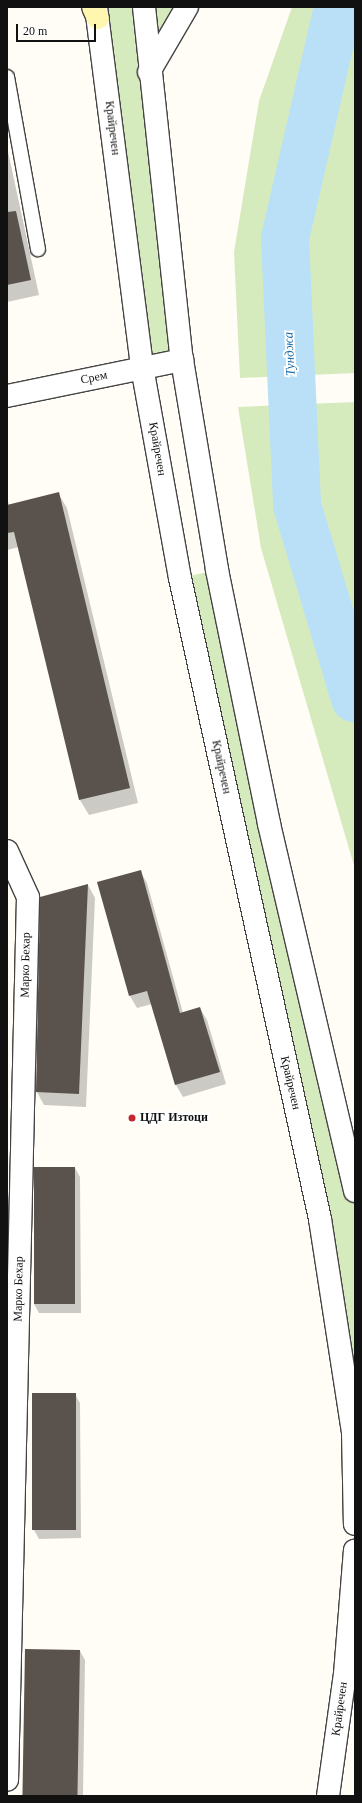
<!DOCTYPE html>
<html>
<head>
<meta charset="utf-8">
<style>
  body { margin:0 }
  #map { position:relative; width:362px; height:1803px; overflow:hidden; background:#fffdf5; font-family:"Times New Roman",serif }
  div>[style] { position:absolute }
  .green>* { inset:0; background:#d5ebbd }
  .shadow>* { inset:0; background:#0003 }
  .river>* { height:48px; margin:-24px; padding:0 24px; transform-origin:24px; border-radius:24px; background:#b9e0f7 }
  .building>* { inset:0; background:#5a524d; transform-origin:0 0 }
  .roads { filter:drop-shadow(1px 0 #444) drop-shadow(-1px 0 #444) drop-shadow(0 1px #444) drop-shadow(0 -1px #444) }
  .service>* { height:14px; margin:-7px; padding:0 7px; transform-origin:7px; border-radius:7px; background:#fff }
  .minor>* { height:22px; margin:-11px; padding:0 11px; transform-origin:11px; border-radius:11px; background:#fff }
  .tertiary>* { height:22px; margin:-11px; padding:0 11px; transform-origin:11px; border-radius:11px; background:#fff }
  .secondary>* { height:22px; margin:-11px; padding:0 11px; transform-origin:11px; border-radius:11px; background:#fff6b0 }
  .dots>* { width:11px; height:11px; translate:-50% -50%; box-sizing:border-box; border:2px solid #fff; border-radius:50% }
  span { translate:-50% -50%; white-space:nowrap; text-align:center; line-height:1.15; -webkit-text-stroke:4px #fff; paint-order:stroke }
  .street-label { font-size:12px; color:#111 }
  .poi-label { font-size:12px; color:#111; font-weight:700 }
  .left { translate:0 -50%; text-align:left }
  .water-label { font-size:13px; color:#1768a6; font-style:italic }
  .frame { position:absolute; inset:0; border:8px solid #111; pointer-events:none }
  .scale { position:absolute; left:16px; top:24px; width:80px; height:18px; box-sizing:border-box; border:2px solid #111; border-top:0; padding-left:5px; font-size:12px; line-height:14px; white-space:nowrap; color:#111; -webkit-text-stroke:3px #fff; paint-order:stroke }
</style>
</head>
<body>
<div id="map">
  <div class="green">
    <div style="clip-path:polygon(93px 7px,187px 7px,149px 72px,182px 360px,142px 367px)"></div>
    <div style="clip-path:polygon(292px 7px,355px 7px,355px 373px,240px 378px,234px 252px,259px 101px)"></div>
    <div style="clip-path:polygon(355px 402px,355px 869px,261px 548px,238px 407px)"></div>
    <div style="clip-path:polygon(217px 570px,355px 1191px,355px 1524px,353px 1432px,180px 578px)"></div>
  </div>
  <div class="shadow">
    <div style="clip-path:polygon(7px 147px,39px 295px,7px 302px)"></div>
    <div style="clip-path:polygon(58px 493px,67px 508px,138px 803px,89px 815px,80px 800px,19px 547px,7px 550px,7px 498px,9px 505px)"></div>
    <div style="clip-path:polygon(140px 871px,147px 883px,183px 1013px,200px 1008px,207px 1020px,226px 1084px,183px 1097px,176px 1085px,152px 1004px,137px 1008px,130px 996px,98px 883px)"></div>
    <div style="clip-path:polygon(88px 885px,95px 898px,86px 1107px,44px 1105px,37px 1092px)"></div>
    <div style="clip-path:polygon(75px 1168px,80px 1177px,81px 1313px,39px 1313px,34px 1304px)"></div>
    <div style="clip-path:polygon(75px 1394px,80px 1403px,81px 1538px,39px 1539px,34px 1530px)"></div>
    <div style="clip-path:polygon(80px 1651px,85px 1660px,83px 1796px,25px 1796px)"></div>
  </div>
  <div class="river">
    <div style="left:338px;top:7px;width:238px;rotate:102.9deg"></div>
    <div style="left:285px;top:239px;width:266px;rotate:87.4deg"></div>
    <div style="left:297px;top:505px;width:202px;rotate:73.3deg"></div>
  </div>
  <div class="building">
    <div style="clip-path:polygon(16px 211px,31px 280px,7px 285px,7px 212px)"></div>
    <div style="clip-path:polygon(59px 492px,130px 788px,79px 800px,14px 532px,7px 533px,7px 505px)"></div>
    <div style="clip-path:polygon(141px 870px,180px 1013px,200px 1007px,220px 1072px,175px 1085px,147px 991px,129px 996px,97px 882px)"></div>
    <div style="clip-path:polygon(88px 884px,79px 1094px,36px 1092px,40px 897px)"></div>
    <div style="left:34px;top:1167px;width:41px;height:137px"></div>
    <div style="left:32px;top:1393px;width:44px;height:137px"></div>
    <div style="left:25px;top:1649px;width:55px;height:147px;rotate:1deg"></div>
  </div>
  <div class="roads">
    <div class="service">
      <div style="left:7px;top:77px;width:175px;rotate:79.8deg"></div>
    </div>
    <div class="minor">
      <div style="left:149px;top:72px;width:75px;rotate:-59.7deg"></div>
      <div style="left:7px;top:851px;width:51px;rotate:65.5deg"></div>
      <div style="left:28px;top:897px;width:883px;rotate:91.36deg"></div>
    </div>
    <div class="tertiary">
      <div style="left:96px;top:7px;width:363px;rotate:82.7deg"></div>
      <div style="left:142px;top:367px;width:214px;rotate:79.8deg"></div>
      <div style="left:180px;top:578px;width:656px;rotate:77.68deg"></div>
      <div style="left:320px;top:1219px;width:216px;rotate:81.2deg"></div>
      <div style="left:353px;top:1432px;width:92px;rotate:88.8deg"></div>
      <div style="left:144px;top:7px;width:355px;rotate:83.9deg"></div>
      <div style="left:182px;top:360px;width:213px;rotate:80.5deg"></div>
      <div style="left:217px;top:570px;width:259px;rotate:78.4deg"></div>
      <div style="left:269px;top:824px;width:377px;rotate:76.8deg"></div>
      <div style="left:7px;top:396px;width:179px;rotate:-11.6deg"></div>
      <div style="left:328px;top:1796px;width:123px;rotate:-82.1deg"></div>
      <div style="left:345px;top:1674px;width:124px;rotate:-85.4deg"></div>
    </div>
    <div class="secondary">
      <div style="left:93px;top:7px;width:12px;rotate:66deg"></div>
    </div>
  </div>
  <div class="dots">
    <div style="left:132px;top:1118px;background:#c4262e"></div>
  </div>
  <div class="street-label">
    <span style="left:112px;top:128px;rotate:83deg">Крайречен</span>
    <span style="left:94px;top:378px;rotate:-12deg">Срем</span>
    <span style="left:157px;top:449px;rotate:80deg">Крайречен</span>
    <span style="left:221px;top:767px;rotate:78deg">Крайречен</span>
    <span style="left:26px;top:965px;rotate:-89deg">Марко Бехар</span>
    <span style="left:290px;top:1083px;rotate:77deg">Крайречен</span>
    <span style="left:19px;top:1289px;rotate:-89deg">Марко Бехар</span>
    <span style="left:340px;top:1709px;rotate:-82deg">Крайречен</span>
  </div>
  <div class="poi-label">
    <span class="left" style="left:140px;top:1118px">ЦДГ Изтоци</span>
  </div>
  <div class="water-label">
    <span style="left:290px;top:354px;rotate:-93deg">Тунджа</span>
  </div>
  <div class="frame"></div>
  <div class="scale">20 m</div>
</div>
</body>
</html>
